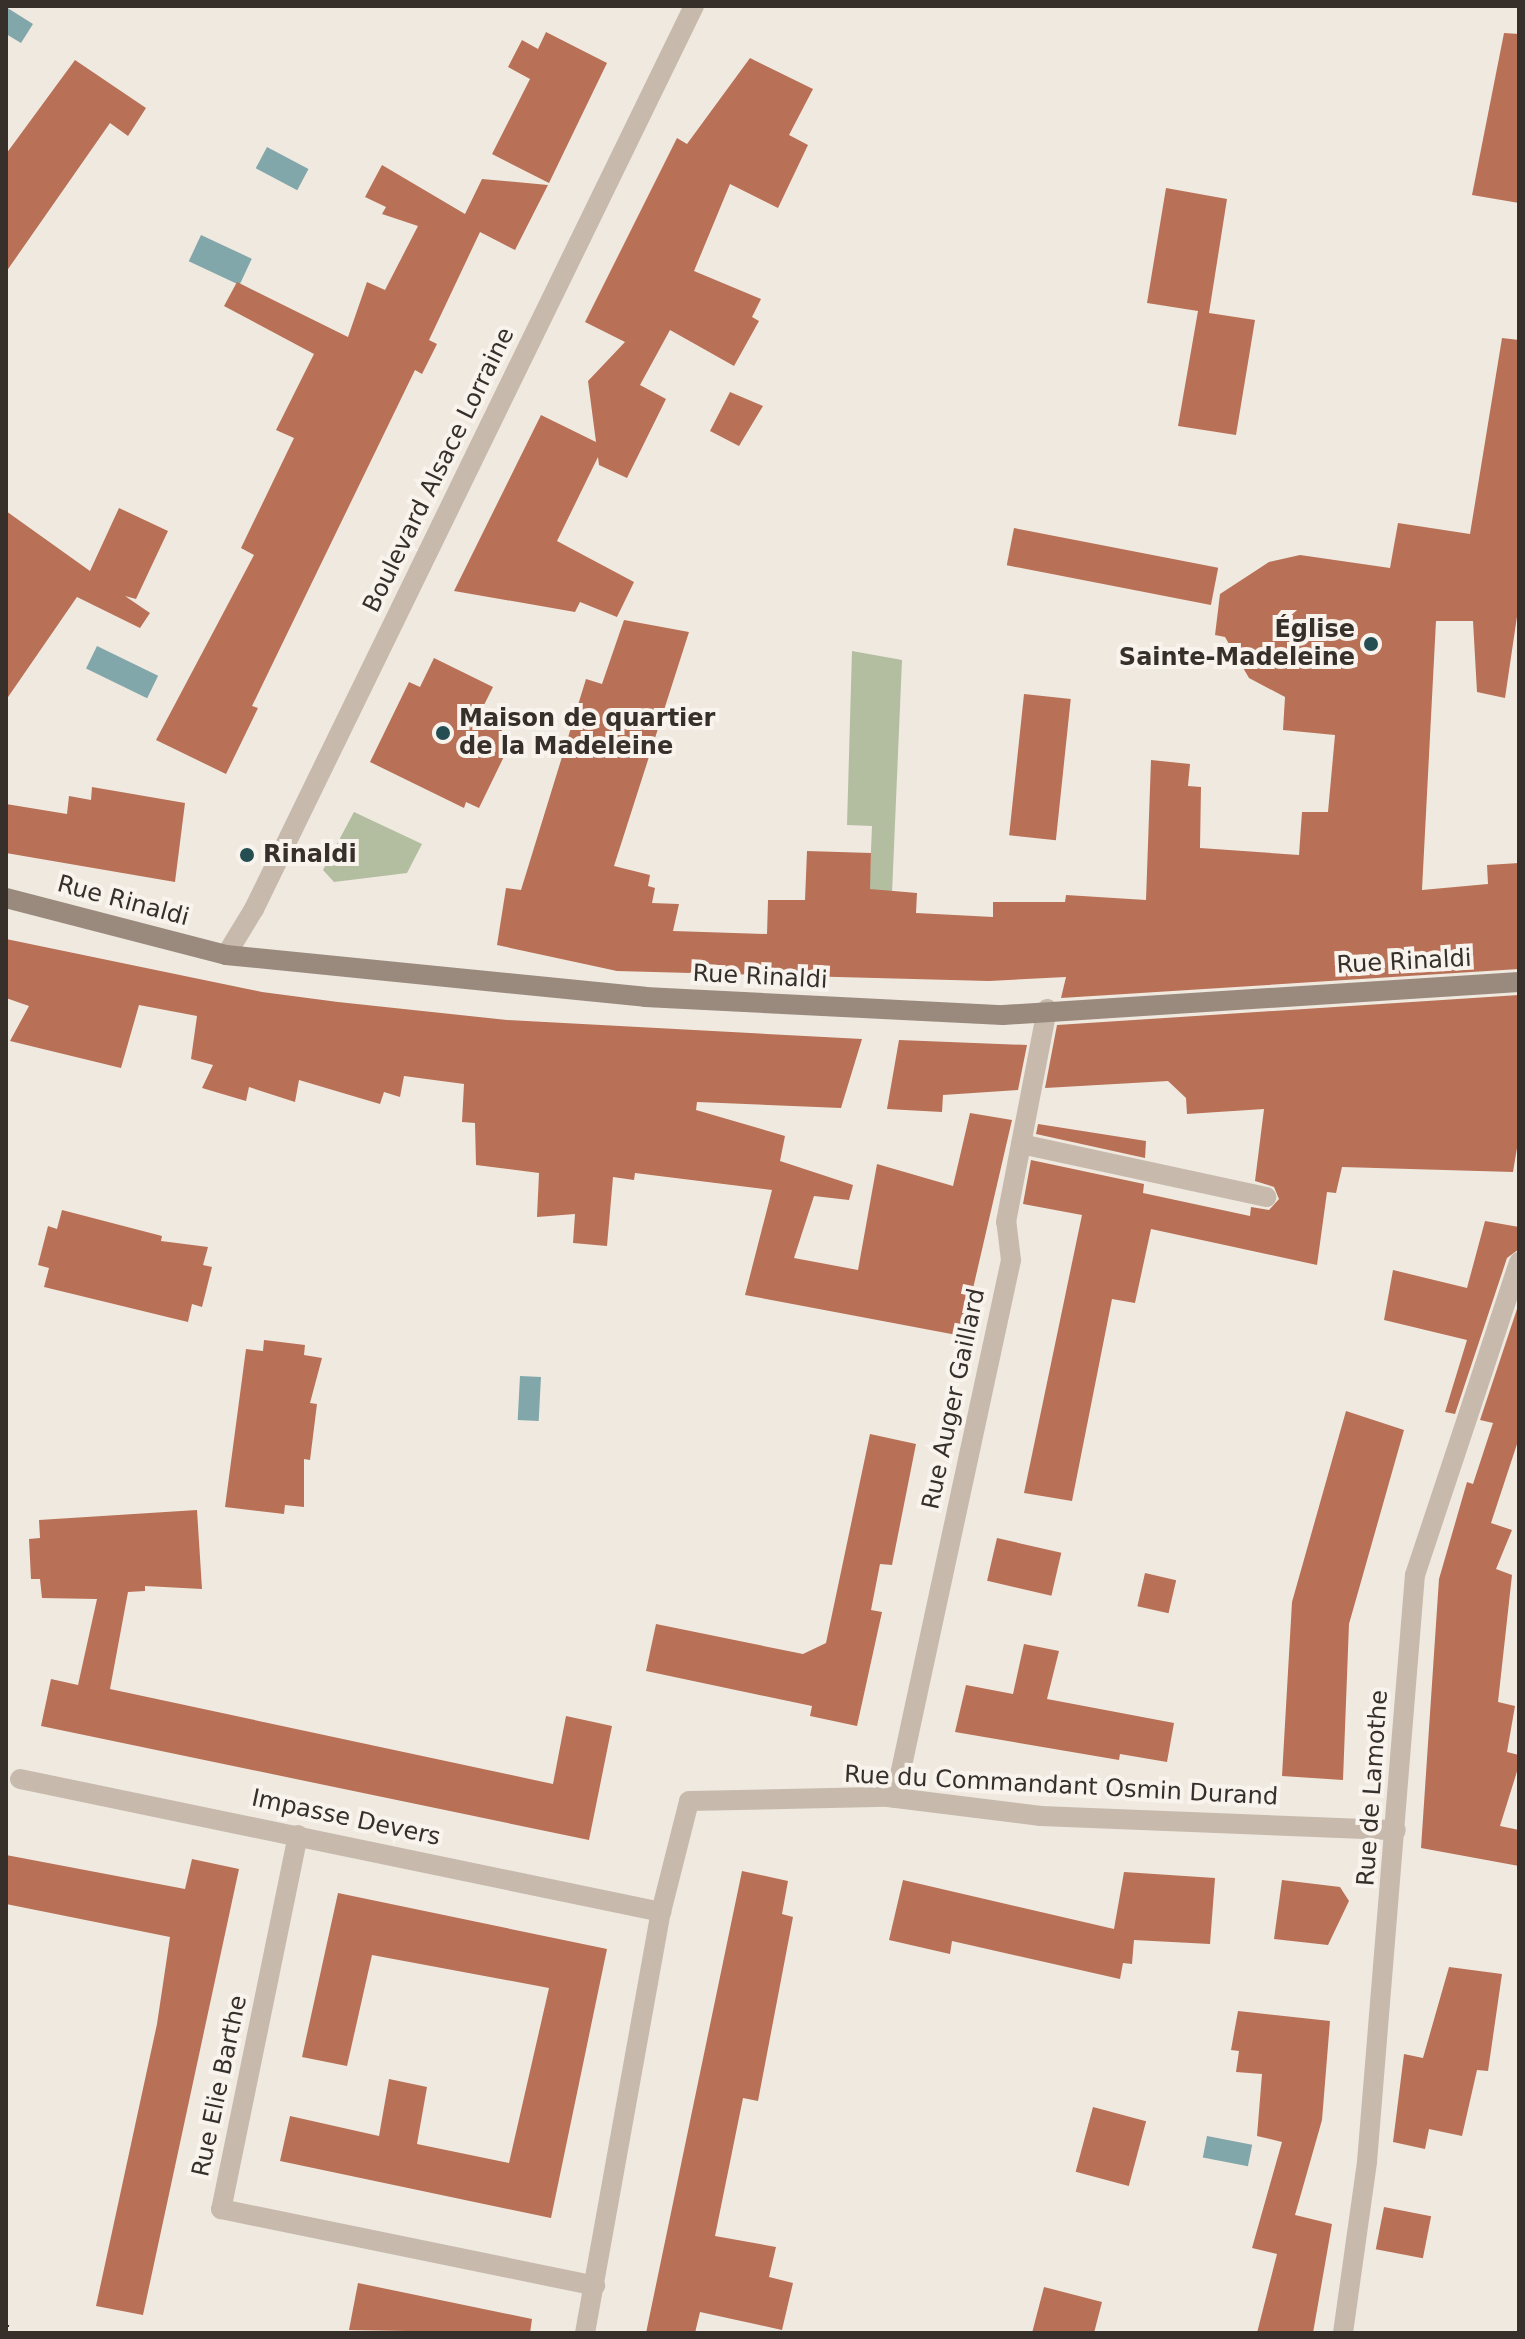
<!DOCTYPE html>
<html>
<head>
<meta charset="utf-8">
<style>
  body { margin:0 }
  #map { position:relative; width:1525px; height:2339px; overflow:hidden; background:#f0e9e0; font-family:"DejaVu Sans",sans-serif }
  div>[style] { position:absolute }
  .green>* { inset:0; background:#b3bea1 }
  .water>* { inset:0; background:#82a7aa; transform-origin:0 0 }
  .building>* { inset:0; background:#b87156; transform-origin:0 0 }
  .street>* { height:20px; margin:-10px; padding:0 10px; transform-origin:10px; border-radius:10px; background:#c7baad }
  .secondary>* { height:20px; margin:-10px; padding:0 10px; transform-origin:10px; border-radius:10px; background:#9a8a7e }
  .rail>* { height:6px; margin-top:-3px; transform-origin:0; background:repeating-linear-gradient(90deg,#362f2a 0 2px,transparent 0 8px) }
  .dots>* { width:22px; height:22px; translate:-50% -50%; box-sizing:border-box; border:4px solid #f8f3ec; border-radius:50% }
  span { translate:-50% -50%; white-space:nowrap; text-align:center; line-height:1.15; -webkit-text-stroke:8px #f8f3ec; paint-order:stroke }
  .street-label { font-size:24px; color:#362f2a }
  .poi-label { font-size:24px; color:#362f2a; font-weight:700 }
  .right { translate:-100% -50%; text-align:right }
  .left { translate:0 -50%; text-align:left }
  .frame { position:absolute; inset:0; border:8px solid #362f2a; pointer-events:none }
</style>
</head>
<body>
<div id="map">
  <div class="green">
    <div style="clip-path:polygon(852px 651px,902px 660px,891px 917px,846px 875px,870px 875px,872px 826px,847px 825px)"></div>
    <div style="clip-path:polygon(354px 812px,422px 844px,407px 873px,334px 882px,323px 870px)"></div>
  </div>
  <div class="water">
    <div style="clip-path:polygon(6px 7px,33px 24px,21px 43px,6px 34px)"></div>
    <div style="left:267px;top:147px;width:47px;height:24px;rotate:28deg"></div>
    <div style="left:201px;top:235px;width:56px;height:29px;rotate:25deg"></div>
    <div style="left:97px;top:646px;width:68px;height:25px;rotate:26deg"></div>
    <div style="left:520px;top:1376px;width:21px;height:44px;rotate:3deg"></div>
    <div style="left:1207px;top:2136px;width:46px;height:22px;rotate:11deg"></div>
  </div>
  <div class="building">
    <div style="clip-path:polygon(546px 32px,607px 63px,549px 183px,492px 154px,530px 79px,508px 67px,522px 40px,538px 49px)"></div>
    <div style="clip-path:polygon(1504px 33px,1519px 34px,1519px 203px,1472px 195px)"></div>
    <div style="clip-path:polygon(750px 58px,813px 89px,789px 135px,808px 145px,778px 208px,730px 184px,694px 271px,761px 299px,752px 317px,759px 321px,734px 366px,670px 330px,640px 385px,666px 399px,627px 478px,599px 465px,598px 457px,557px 541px,634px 582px,617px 617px,580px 602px,575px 612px,454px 591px,541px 415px,596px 442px,588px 381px,625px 342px,585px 322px,677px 138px,687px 144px)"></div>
    <div style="clip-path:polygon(75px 60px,146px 108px,128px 136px,110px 123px,6px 272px,6px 154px)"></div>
    <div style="clip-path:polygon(382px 165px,465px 214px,482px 179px,548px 185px,515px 250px,480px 232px,429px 340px,437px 344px,422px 374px,415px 370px,252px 706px,258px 708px,226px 774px,156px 740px,254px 555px,241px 548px,294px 438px,276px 430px,314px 354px,224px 306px,237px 282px,348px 337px,367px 282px,385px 290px,418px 226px,382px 214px,386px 207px,365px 197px)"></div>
    <div style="clip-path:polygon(1166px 188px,1227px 199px,1209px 313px,1255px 320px,1236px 435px,1178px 426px,1198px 311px,1147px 303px)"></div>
    <div style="clip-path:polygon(1502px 338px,1519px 340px,1519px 603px,1505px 698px,1477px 692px,1473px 621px,1436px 621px,1422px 890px,1488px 884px,1487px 865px,1519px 863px,1519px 969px,1061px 998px,1066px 977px,989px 981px,617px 971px,497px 945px,506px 888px,521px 890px,586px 679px,602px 684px,624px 620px,689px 632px,614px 866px,650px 875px,648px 886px,655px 888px,652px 903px,679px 904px,673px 931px,767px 934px,768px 900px,805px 900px,807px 851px,871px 853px,870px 889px,917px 893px,916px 913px,993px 917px,993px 902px,1065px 902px,1066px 895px,1146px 900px,1151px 760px,1190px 764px,1188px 786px,1201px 787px,1200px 848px,1299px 855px,1302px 812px,1328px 812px,1335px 735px,1283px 730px,1285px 697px,1249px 678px,1225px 637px,1215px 635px,1220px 594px,1269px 562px,1300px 555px,1390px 568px,1398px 523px,1470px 534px)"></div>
    <div style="clip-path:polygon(730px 392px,763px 406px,739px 446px,710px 431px)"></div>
    <div style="clip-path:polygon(119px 508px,168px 531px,136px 599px,125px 596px,150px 613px,140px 628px,77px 597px,6px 700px,6px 511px,90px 571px)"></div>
    <div style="left:1014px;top:528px;width:208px;height:38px;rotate:11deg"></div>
    <div style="clip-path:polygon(434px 658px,493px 687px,478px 717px,503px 728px,500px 734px,512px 740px,479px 808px,466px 802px,464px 808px,370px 762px,409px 682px,420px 687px)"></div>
    <div style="left:1024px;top:694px;width:47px;height:142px;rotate:6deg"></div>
    <div style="clip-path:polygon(92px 787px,185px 803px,175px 882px,6px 853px,6px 804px,67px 814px,69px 796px,91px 800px)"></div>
    <div style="clip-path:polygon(6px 939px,262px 992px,338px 1002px,507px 1020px,862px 1039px,841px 1108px,697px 1102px,696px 1110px,785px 1136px,780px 1161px,853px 1185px,849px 1200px,814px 1196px,794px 1258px,858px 1270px,877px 1164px,953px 1186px,970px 1113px,1012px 1120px,962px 1336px,745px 1295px,772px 1190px,635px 1173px,634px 1180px,613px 1177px,607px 1246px,573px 1243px,575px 1214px,537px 1217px,539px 1173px,476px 1165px,475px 1123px,462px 1122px,464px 1084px,404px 1076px,400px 1097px,384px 1092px,380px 1104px,299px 1080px,295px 1102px,249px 1087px,246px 1101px,202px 1088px,213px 1065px,191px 1059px,197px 1016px,139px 1005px,121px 1068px,10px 1041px,29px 1006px,6px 998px)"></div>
    <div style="clip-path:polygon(1519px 995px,1519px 1136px,1513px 1172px,1342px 1167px,1336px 1193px,1327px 1192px,1317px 1265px,1151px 1229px,1135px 1303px,1112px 1299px,1072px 1501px,1024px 1493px,1082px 1215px,1023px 1204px,1031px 1160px,1144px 1184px,1143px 1193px,1250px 1216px,1251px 1207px,1269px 1210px,1279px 1199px,1274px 1187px,1255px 1181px,1264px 1109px,1187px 1114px,1186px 1098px,1168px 1081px,1045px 1088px,1057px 1025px)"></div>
    <div style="clip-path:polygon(899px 1040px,1027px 1045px,1018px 1090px,943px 1095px,942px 1112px,887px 1109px)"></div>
    <div style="clip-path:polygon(1038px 1124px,1146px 1141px,1145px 1158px,1036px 1134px)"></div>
    <div style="clip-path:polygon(62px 1210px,162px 1236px,161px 1241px,208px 1247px,203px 1265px,212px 1267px,202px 1307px,192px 1304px,188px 1322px,44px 1287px,49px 1268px,38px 1265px,48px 1226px,57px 1229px)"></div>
    <div style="clip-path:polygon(1485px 1221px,1519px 1227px,1519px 1249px,1507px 1258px,1455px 1414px,1445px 1412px,1467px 1340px,1384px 1320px,1393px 1270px,1467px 1288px)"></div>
    <div style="clip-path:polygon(1519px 1303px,1519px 1438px,1491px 1523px,1512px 1530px,1496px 1569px,1512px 1575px,1498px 1702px,1515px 1706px,1507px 1752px,1519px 1755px,1519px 1765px,1500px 1826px,1519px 1830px,1519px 1866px,1421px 1848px,1439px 1579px,1467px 1482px,1473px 1484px,1493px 1423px,1480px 1420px)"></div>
    <div style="clip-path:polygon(264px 1340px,305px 1345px,304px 1355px,322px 1358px,310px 1403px,317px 1404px,310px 1460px,304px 1459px,304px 1507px,285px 1505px,284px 1514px,225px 1507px,246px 1349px,263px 1351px)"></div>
    <div style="clip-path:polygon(1346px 1411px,1404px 1430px,1349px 1624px,1343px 1780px,1282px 1776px,1292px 1602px)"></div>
    <div style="clip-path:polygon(870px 1434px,916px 1444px,892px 1565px,880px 1564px,871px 1610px,882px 1612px,857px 1726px,810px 1716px,812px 1706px,646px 1671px,656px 1624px,803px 1654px,826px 1643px)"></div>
    <div style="clip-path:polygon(197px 1510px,202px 1589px,145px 1586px,145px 1591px,128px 1592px,110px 1689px,553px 1784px,566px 1716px,612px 1726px,589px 1840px,41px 1726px,51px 1679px,78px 1685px,97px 1599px,42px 1598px,40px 1579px,31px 1579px,29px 1539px,40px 1538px,39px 1520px)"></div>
    <div style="left:997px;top:1538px;width:66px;height:44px;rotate:13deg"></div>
    <div style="left:1145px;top:1573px;width:32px;height:34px;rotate:13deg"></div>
    <div style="clip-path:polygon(1024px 1644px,1059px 1651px,1047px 1699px,1174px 1723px,1167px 1762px,1120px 1754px,1119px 1760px,955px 1732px,966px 1685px,1013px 1694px)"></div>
    <div style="clip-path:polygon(6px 1855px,185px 1889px,192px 1859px,239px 1869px,143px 2315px,96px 2306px,157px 2024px,170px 1937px,6px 1904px)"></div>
    <div style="clip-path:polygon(742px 1871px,788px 1881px,782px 1914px,793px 1917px,758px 2101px,743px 2098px,715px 2236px,776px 2247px,769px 2277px,793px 2283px,782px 2330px,700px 2312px,695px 2333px,646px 2333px)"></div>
    <div style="clip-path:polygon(1124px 1872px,1215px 1878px,1210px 1944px,1134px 1940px,1132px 1964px,1123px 1963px,1120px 1979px,952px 1941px,950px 1954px,889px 1940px,903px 1880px,1114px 1929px)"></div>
    <div style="clip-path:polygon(1282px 1880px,1340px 1887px,1349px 1901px,1328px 1945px,1274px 1939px)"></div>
    <div style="clip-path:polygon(338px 1893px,607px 1949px,551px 2218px,280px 2161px,290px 2116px,379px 2136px,389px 2079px,427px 2087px,417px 2144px,509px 2163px,549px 1988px,372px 1955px,347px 2066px,302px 2057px)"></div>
    <div style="clip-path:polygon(1449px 1967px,1502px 1974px,1488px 2071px,1477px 2070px,1462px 2136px,1429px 2129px,1425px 2149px,1393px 2142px,1404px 2054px,1423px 2058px)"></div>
    <div style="clip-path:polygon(1238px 2011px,1330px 2021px,1322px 2120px,1295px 2215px,1332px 2224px,1313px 2333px,1257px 2333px,1277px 2254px,1252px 2248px,1282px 2142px,1257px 2136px,1262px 2074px,1236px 2072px,1239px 2051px,1231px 2050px)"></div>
    <div style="left:1093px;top:2107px;width:55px;height:67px;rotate:15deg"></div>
    <div style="left:1384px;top:2207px;width:48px;height:43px;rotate:11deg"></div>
    <div style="clip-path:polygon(358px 2283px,532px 2319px,530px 2333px,349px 2330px)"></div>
    <div style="clip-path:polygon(1044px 2287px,1102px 2302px,1094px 2333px,1032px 2333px)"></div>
  </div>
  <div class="street">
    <div style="left:226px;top:955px;width:54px;rotate:-58.7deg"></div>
    <div style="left:254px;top:909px;width:1004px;rotate:-64.02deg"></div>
    <div style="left:1021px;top:1144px;width:251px;rotate:12.2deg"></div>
    <div style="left:20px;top:1779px;width:655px;rotate:11.72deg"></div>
    <div style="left:895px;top:1798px;width:550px;rotate:-77.83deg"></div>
    <div style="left:1011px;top:1260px;width:38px;rotate:-97deg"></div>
    <div style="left:1006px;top:1222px;width:217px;rotate:-79.1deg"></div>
    <div style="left:298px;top:1835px;width:382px;rotate:101.6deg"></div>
    <div style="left:221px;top:2209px;width:382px;rotate:11.6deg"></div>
    <div style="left:585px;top:2333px;width:428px;rotate:-79.8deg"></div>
    <div style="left:661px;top:1912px;width:114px;rotate:-75.8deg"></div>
    <div style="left:689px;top:1801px;width:199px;rotate:-1.2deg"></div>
    <div style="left:888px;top:1797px;width:154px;rotate:7.1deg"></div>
    <div style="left:1041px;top:1816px;width:355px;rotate:2.3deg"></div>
    <div style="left:1343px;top:2333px;width:173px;rotate:-82deg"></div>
    <div style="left:1367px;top:2162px;width:589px;rotate:-85.33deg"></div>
    <div style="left:1415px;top:1575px;width:330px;rotate:-71.6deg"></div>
  </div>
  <div class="secondary">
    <div style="left:6px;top:898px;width:227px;rotate:14.5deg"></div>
    <div style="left:226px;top:955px;width:421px;rotate:5.7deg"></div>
    <div style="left:645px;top:997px;width:358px;rotate:2.9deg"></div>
    <div style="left:1003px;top:1015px;width:517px;rotate:-3.66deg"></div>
  </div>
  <div class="rail">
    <div style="left:6px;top:2326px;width:8px;rotate:60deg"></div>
  </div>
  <div class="dots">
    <div style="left:1371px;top:644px;background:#254e53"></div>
    <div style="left:443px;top:733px;background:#254e53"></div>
    <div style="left:247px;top:855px;background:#254e53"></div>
  </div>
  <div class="street-label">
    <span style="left:439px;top:470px;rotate:-64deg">Boulevard Alsace Lorraine</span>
    <span style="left:123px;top:901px;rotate:15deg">Rue Rinaldi</span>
    <span style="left:1404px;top:962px;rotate:-3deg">Rue Rinaldi</span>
    <span style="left:760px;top:977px;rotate:3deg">Rue Rinaldi</span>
    <span style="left:954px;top:1399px;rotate:-78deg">Rue Auger Gaillard</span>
    <span style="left:1061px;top:1786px;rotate:3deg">Rue du Commandant Osmin Durand</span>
    <span style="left:1373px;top:1788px;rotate:-86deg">Rue de Lamothe</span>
    <span style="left:346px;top:1818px;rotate:12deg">Impasse Devers</span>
    <span style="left:220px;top:2086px;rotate:-78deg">Rue Elie Barthe</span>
  </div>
  <div class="poi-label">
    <span class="right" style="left:1355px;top:644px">Église<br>Sainte-Madeleine</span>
    <span class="left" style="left:459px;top:733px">Maison de quartier<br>de la Madeleine</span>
    <span class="left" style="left:263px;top:855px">Rinaldi</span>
  </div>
  <div class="frame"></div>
</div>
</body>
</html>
